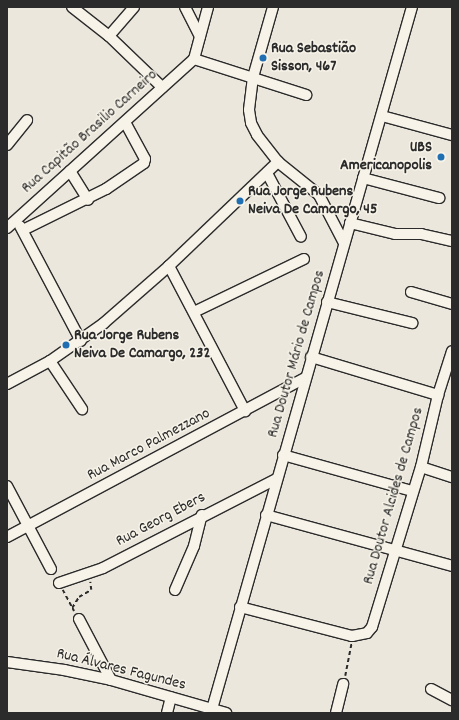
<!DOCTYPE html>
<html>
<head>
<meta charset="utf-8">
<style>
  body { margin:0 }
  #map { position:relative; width:459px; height:720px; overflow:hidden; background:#ebe7dd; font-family:Dekko,sans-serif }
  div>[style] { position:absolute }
  .path>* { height:1.5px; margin-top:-0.75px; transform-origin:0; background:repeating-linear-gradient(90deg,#2b2b2b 0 4px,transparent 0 7px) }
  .roads { filter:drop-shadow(1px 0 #2b2b2b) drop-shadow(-1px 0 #2b2b2b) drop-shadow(0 1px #2b2b2b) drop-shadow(0 -1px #2b2b2b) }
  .minor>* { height:10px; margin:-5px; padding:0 5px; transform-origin:5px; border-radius:5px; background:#f7f3e8 }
  .dots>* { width:11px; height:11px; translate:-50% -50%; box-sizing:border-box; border:2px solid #f7f3e8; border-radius:50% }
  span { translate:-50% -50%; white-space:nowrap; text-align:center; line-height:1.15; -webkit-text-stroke:3px #f7f3e8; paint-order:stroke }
  .poi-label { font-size:16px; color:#2b2b2b; font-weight:700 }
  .left { translate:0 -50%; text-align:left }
  .right { translate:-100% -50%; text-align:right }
  .street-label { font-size:16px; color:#2b2b2b }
  .frame { position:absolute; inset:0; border:8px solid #2b2b2b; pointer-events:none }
</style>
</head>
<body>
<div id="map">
  <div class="path">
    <div style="left:63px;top:590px;width:24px;rotate:62deg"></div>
    <div style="left:72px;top:608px;width:13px;rotate:-58deg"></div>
    <div style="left:79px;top:597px;width:14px;rotate:-30deg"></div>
    <div style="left:91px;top:590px;width:8px;rotate:-97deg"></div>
    <div style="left:345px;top:676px;width:33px;rotate:-79deg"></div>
  </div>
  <div class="roads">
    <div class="minor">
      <div style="left:72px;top:7px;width:47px;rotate:38.1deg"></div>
      <div style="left:109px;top:36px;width:74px;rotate:43.9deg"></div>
      <div style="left:185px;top:7px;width:33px;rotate:63deg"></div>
      <div style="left:273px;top:7px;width:73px;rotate:105.9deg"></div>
      <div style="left:253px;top:77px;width:33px;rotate:97deg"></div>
      <div style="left:249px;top:110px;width:13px;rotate:81deg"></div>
      <div style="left:251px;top:123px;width:13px;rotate:63deg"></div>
      <div style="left:257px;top:135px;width:34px;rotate:52deg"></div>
      <div style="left:278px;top:162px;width:53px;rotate:38.8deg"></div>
      <div style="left:319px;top:195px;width:54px;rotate:62.5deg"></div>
      <div style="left:109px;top:36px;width:38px;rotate:-49deg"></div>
      <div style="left:194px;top:59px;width:118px;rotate:17.8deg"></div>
      <div style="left:194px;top:59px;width:54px;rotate:-74.9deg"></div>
      <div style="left:382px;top:116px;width:73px;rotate:15.2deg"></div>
      <div style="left:7px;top:145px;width:32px;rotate:-51deg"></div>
      <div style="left:70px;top:171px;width:34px;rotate:58deg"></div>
      <div style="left:267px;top:173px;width:72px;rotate:62deg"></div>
      <div style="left:363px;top:178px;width:79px;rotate:14.7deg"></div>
      <div style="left:350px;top:223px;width:46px;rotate:13.7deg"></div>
      <div style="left:395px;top:234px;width:26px"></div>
      <div style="left:421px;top:234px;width:32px;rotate:13deg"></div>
      <div style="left:20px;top:226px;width:130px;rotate:62.1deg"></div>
      <div style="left:7px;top:228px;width:252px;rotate:-42.1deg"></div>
      <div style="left:23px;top:230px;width:93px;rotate:-26.3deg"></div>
      <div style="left:106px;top:189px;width:46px;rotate:-34.4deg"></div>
      <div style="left:144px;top:163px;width:4px;rotate:-76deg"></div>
      <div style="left:145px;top:159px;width:42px;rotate:-118.4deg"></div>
      <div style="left:169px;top:266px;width:164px;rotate:62.3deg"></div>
      <div style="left:411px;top:292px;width:43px;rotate:16.3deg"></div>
      <div style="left:327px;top:302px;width:88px;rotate:13.9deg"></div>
      <div style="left:194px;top:312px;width:122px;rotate:-25.7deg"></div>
      <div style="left:311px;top:357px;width:133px;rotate:16.7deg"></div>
      <div style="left:50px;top:361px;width:58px;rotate:56.3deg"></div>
      <div style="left:7px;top:384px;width:49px;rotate:-28.1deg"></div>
      <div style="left:50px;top:361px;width:66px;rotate:-35.1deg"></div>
      <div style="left:104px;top:323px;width:86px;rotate:-41.2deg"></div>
      <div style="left:169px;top:266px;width:151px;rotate:-43.7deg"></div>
      <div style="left:283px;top:455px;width:134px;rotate:15.6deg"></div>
      <div style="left:421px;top:467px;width:33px;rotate:18deg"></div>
      <div style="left:7px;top:486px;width:94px;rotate:62.1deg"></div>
      <div style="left:266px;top:515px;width:193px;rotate:15.3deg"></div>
      <div style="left:7px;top:537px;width:338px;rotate:-28.1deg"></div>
      <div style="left:59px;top:583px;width:46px;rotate:-18.8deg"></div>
      <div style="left:103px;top:568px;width:195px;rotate:-27.2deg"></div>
      <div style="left:175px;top:590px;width:48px;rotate:-66.6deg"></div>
      <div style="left:194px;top:546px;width:32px;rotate:-76deg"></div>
      <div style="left:240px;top:607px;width:116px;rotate:14.5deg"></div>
      <div style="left:352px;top:636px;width:15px;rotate:-11deg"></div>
      <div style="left:367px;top:633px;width:8px;rotate:-50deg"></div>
      <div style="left:372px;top:627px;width:167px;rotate:-73deg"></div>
      <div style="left:421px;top:467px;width:74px;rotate:-76.7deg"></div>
      <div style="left:438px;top:395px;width:46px;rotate:-72.3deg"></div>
      <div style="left:79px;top:619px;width:69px;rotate:62.3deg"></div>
      <div style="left:7px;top:662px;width:58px;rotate:8deg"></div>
      <div style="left:64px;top:670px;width:48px;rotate:12deg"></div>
      <div style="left:111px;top:680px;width:120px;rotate:16deg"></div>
      <div style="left:431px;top:689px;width:24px;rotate:28deg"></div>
      <div style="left:212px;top:709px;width:730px;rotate:-74.1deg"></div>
      <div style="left:167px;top:713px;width:16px;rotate:-76deg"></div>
      <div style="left:336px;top:713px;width:30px;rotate:-76deg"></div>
    </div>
  </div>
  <div class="dots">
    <div style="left:263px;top:58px;background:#1f6fb2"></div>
    <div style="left:441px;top:157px;background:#1f6fb2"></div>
    <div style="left:240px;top:201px;background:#1f6fb2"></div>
    <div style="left:66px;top:345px;background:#1f6fb2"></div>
  </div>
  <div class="poi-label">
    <span class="left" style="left:271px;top:58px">Rua Sebastião<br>Sisson, 467</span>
    <span class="right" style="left:432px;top:157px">UBS<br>Americanopolis</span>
    <span class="left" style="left:248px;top:201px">Rua Jorge Rubens<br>Neiva De Camargo, 45</span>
    <span class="left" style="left:74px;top:345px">Rua Jorge Rubens<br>Neiva De Camargo, 232</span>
  </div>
  <div class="street-label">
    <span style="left:90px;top:132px;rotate:-42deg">Rua Capitão Brasilio Carneiro</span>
    <span style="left:297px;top:354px;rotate:-74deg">Rua Doutor Mário de Campos</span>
    <span style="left:149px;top:445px;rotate:-28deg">Rua Marco Palmezzano</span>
    <span style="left:394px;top:496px;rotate:-74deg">Rua Doutor Alcides de Campos</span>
    <span style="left:161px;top:520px;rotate:-28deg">Rua Georg Ebers</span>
    <span style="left:121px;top:670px;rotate:14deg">Rua Álvares Fagundes</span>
  </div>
  <div class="frame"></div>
</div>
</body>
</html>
